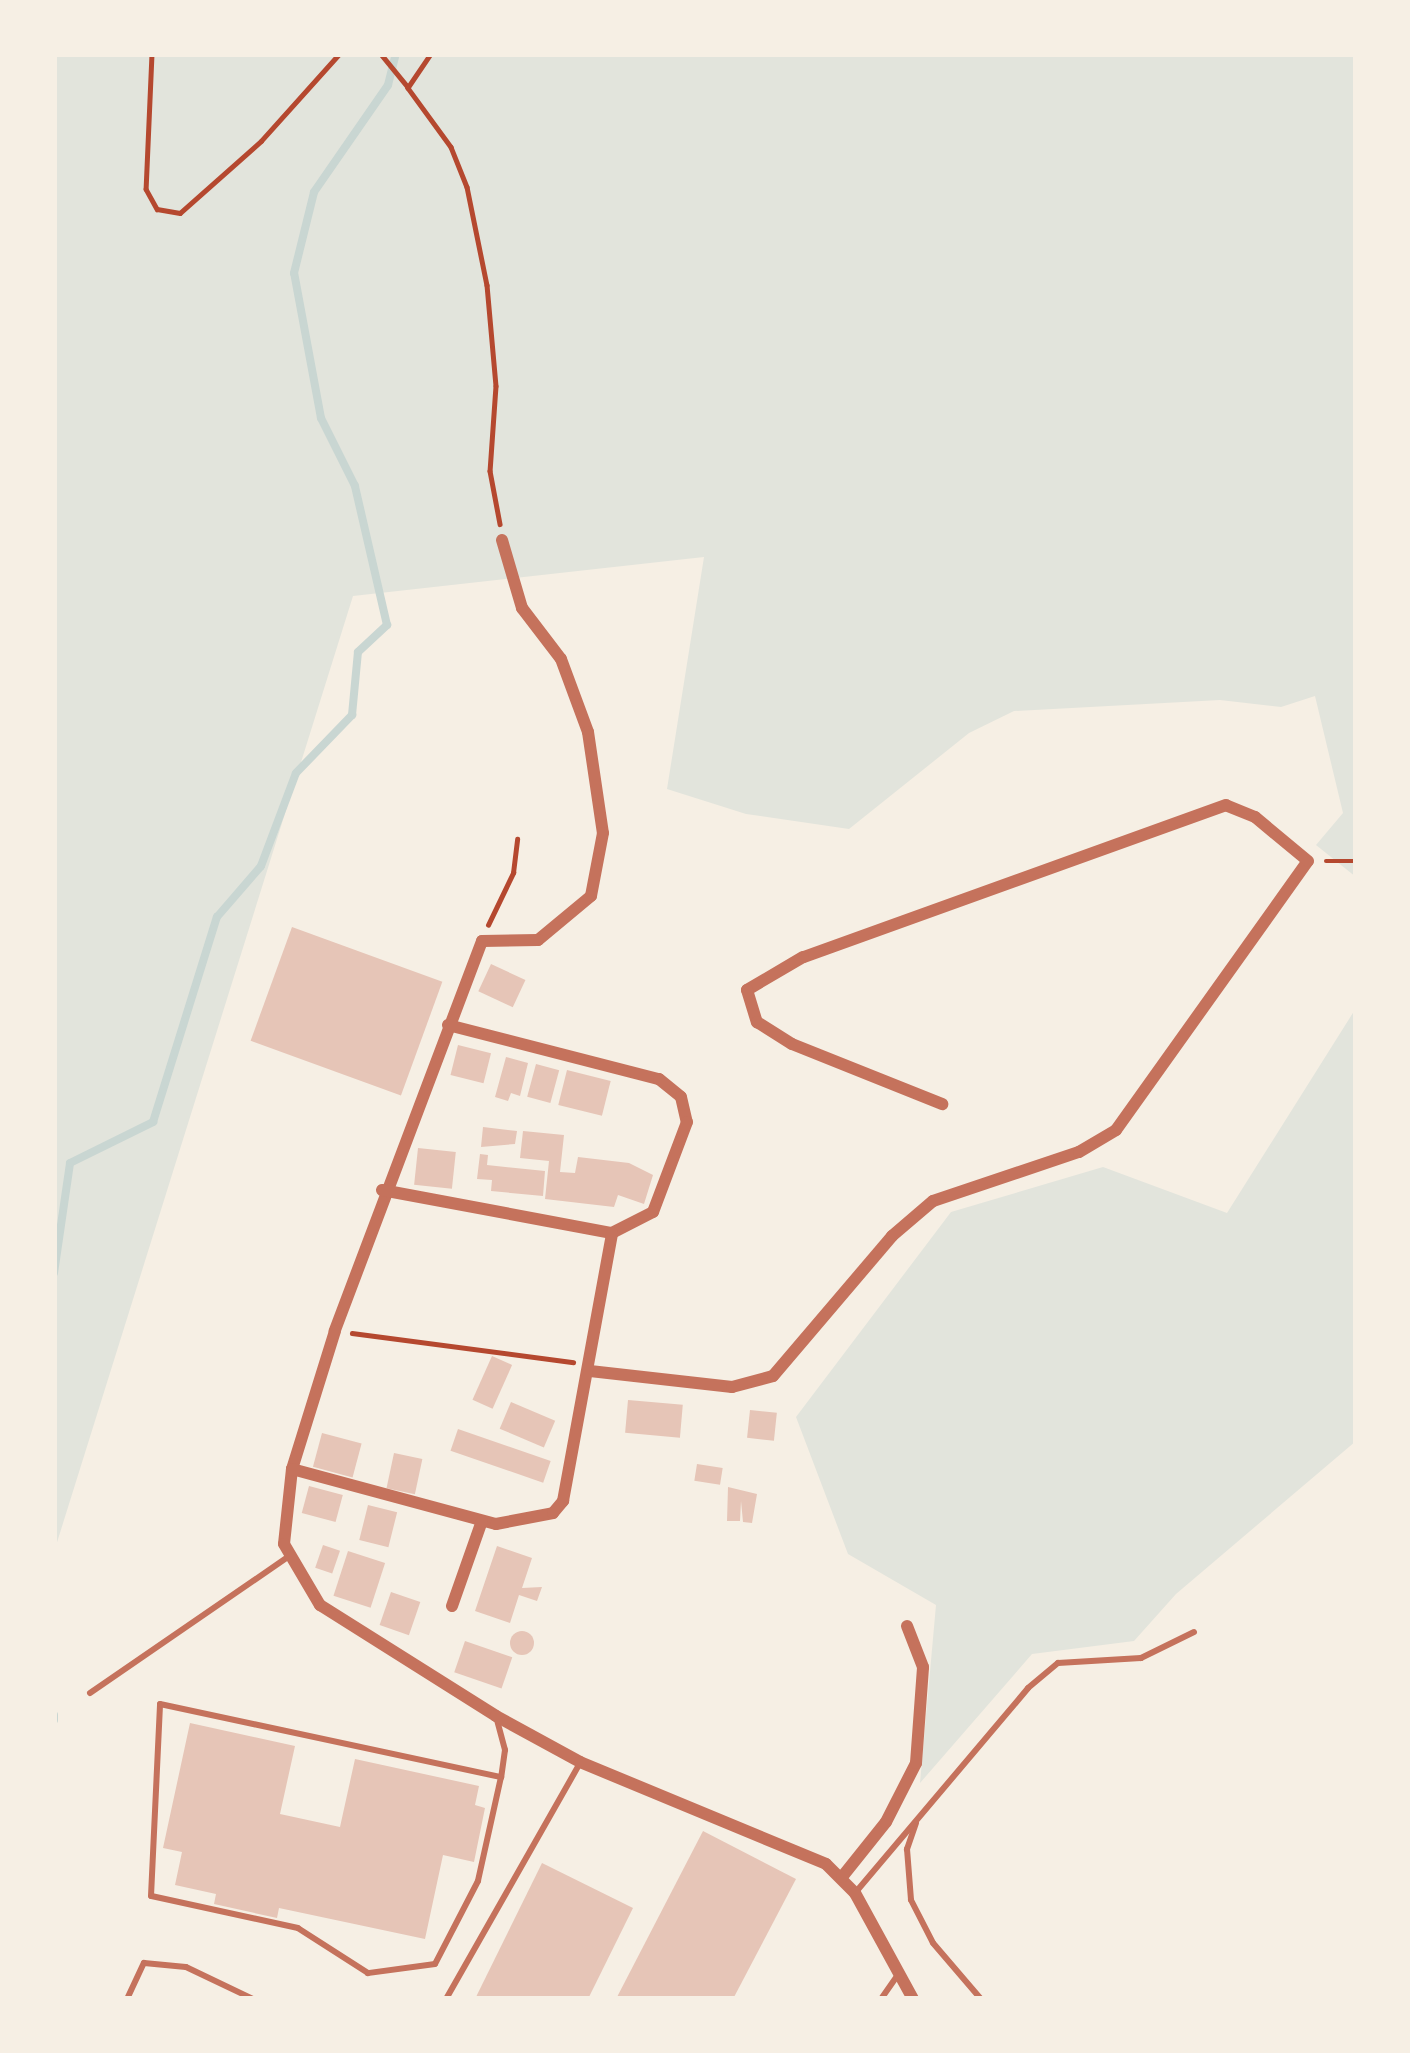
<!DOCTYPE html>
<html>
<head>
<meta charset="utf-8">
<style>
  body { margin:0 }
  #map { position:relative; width:1410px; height:2053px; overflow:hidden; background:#f6efe4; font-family:"DejaVu Sans",sans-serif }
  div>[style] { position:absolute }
  .green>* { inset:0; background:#e2e4dc }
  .stream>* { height:8px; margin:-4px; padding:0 4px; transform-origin:4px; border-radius:4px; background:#c9d6d2 }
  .building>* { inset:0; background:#e6c5b7; transform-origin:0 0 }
  .round { border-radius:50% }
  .path>* { height:4.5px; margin:-2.25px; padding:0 2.25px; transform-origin:2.25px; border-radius:2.25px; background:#b5482f }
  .service>* { height:6px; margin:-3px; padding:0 3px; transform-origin:3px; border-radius:3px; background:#c5725c }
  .minor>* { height:12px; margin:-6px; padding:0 6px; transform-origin:6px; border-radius:6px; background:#c5725c }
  span { translate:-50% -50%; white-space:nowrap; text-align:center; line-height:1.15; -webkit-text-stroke:9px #f6efe4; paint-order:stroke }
  .frame { position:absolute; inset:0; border:57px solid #f6efe4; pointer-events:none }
</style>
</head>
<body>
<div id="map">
  <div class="green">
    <div style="clip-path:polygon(54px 54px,1356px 54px,1356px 877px,1316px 845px,1343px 813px,1315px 696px,1281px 707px,1220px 700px,1014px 711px,969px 733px,849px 829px,746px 814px,667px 789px,704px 557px,353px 596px,54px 1552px)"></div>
    <div style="clip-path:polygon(1356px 1008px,1356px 1441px,1176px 1594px,1134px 1641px,1032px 1654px,920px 1783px,936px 1605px,848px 1554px,796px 1417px,951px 1212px,1103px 1167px,1227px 1213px)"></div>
  </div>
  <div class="stream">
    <div style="left:54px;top:1273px;width:111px;rotate:-81.7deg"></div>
    <div style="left:70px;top:1163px;width:93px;rotate:-26.3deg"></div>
    <div style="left:153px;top:1122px;width:215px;rotate:-72.7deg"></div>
    <div style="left:217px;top:917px;width:67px;rotate:-49.2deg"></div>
    <div style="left:261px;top:866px;width:99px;rotate:-69.4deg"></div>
    <div style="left:296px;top:773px;width:81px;rotate:-46deg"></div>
    <div style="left:352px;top:715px;width:63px;rotate:-84.6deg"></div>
    <div style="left:358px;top:652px;width:40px;rotate:-43deg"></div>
    <div style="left:387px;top:625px;width:143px;rotate:-103deg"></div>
    <div style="left:355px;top:486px;width:76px;rotate:-116.6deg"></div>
    <div style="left:321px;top:418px;width:147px;rotate:-100.5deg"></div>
    <div style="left:294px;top:273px;width:83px;rotate:-76.1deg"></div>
    <div style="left:314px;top:192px;width:130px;rotate:-55.3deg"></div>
    <div style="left:388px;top:85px;width:32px;rotate:-76deg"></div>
    <div style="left:54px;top:1715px;width:5px;rotate:90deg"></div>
  </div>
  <div class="building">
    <div style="left:292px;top:927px;width:160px;height:121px;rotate:20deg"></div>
    <div style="left:491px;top:964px;width:38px;height:30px;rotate:25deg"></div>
    <div style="left:458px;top:1045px;width:34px;height:31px;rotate:14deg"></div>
    <div style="clip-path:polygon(506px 1057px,528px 1063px,520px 1096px,511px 1093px,508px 1101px,495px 1097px)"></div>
    <div style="left:536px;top:1064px;width:24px;height:34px;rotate:15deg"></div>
    <div style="left:567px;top:1070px;width:45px;height:36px;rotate:14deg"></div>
    <div style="clip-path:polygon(483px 1127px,517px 1131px,515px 1144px,481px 1147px)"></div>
    <div style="clip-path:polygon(523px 1131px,564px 1135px,560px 1172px,575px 1173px,578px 1157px,629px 1163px,653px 1175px,644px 1204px,618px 1195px,614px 1207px,545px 1199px,549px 1161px,520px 1158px)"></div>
    <div style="left:418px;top:1148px;width:38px;height:37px;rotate:6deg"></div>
    <div style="clip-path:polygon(480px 1154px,488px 1155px,487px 1165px,545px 1171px,543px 1196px,491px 1191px,492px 1180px,477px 1179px)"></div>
    <div style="left:492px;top:1356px;width:22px;height:48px;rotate:24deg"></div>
    <div style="left:628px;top:1400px;width:55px;height:33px;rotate:5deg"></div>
    <div style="left:511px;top:1402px;width:48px;height:29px;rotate:23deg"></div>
    <div style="left:750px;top:1410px;width:27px;height:28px;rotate:6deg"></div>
    <div style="left:458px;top:1429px;width:98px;height:23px;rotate:19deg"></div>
    <div style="left:322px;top:1433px;width:41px;height:35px;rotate:15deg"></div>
    <div style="left:394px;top:1453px;width:29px;height:36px;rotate:12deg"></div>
    <div style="left:697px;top:1464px;width:26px;height:17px;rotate:9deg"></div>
    <div style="left:309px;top:1486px;width:35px;height:28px;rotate:15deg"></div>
    <div style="clip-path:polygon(728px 1487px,757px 1494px,752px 1523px,743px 1522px,741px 1501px,740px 1521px,727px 1521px)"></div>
    <div style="left:368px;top:1505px;width:30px;height:36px;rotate:14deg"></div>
    <div style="left:323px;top:1545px;width:18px;height:24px;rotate:19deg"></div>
    <div style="clip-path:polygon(497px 1546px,532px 1558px,522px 1588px,542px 1587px,537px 1601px,519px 1595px,510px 1623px,475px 1611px)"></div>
    <div style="left:348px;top:1551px;width:39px;height:47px;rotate:18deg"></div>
    <div style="left:391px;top:1592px;width:31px;height:35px;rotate:19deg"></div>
    <div class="round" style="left:510px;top:1631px;width:24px;height:24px"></div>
    <div style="left:465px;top:1641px;width:50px;height:33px;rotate:19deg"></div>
    <div style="clip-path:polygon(190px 1723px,295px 1746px,280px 1814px,340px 1827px,355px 1759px,479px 1786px,475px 1805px,485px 1808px,474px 1862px,443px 1855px,425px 1939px,279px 1908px,277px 1918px,214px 1904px,216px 1894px,175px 1885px,182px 1852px,163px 1848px)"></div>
    <div style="clip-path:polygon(703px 1831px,796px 1879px,733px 1999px,616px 1999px)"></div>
    <div style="clip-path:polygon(542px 1863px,633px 1908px,588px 1999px,475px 1999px)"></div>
  </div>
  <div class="path">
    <div style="left:152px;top:54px;width:135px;rotate:92.5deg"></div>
    <div style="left:146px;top:189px;width:23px;rotate:61deg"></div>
    <div style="left:157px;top:209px;width:23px;rotate:10deg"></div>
    <div style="left:180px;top:213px;width:108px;rotate:-41.6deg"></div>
    <div style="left:261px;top:141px;width:117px;rotate:-48.1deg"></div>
    <div style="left:381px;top:54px;width:43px;rotate:50.7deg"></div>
    <div style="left:431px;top:54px;width:41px;rotate:124.1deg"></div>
    <div style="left:408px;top:88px;width:73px;rotate:53.9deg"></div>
    <div style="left:451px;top:147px;width:43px;rotate:68.2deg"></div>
    <div style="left:467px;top:187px;width:100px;rotate:78.5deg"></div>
    <div style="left:487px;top:285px;width:101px;rotate:84.9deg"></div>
    <div style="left:496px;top:386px;width:85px;rotate:94deg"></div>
    <div style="left:490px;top:471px;width:54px;rotate:79.3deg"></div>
    <div style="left:1326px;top:861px;width:30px"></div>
    <div style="left:488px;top:925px;width:58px;rotate:-64.3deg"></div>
    <div style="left:513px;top:873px;width:34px;rotate:-83deg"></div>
    <div style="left:352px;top:1333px;width:223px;rotate:7.5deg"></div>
  </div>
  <div class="service">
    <div style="left:90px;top:1693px;width:240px;rotate:-34.5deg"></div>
    <div style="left:497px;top:1720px;width:31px;rotate:75deg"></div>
    <div style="left:505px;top:1750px;width:27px;rotate:98deg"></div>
    <div style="left:501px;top:1777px;width:107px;rotate:102.5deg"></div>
    <div style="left:478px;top:1881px;width:93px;rotate:117.4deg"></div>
    <div style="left:435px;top:1964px;width:68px;rotate:172.3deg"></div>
    <div style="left:368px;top:1973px;width:83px;rotate:-147.3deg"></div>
    <div style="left:298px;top:1928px;width:150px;rotate:-167.7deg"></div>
    <div style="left:151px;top:1896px;width:192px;rotate:-87.3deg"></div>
    <div style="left:160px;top:1704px;width:349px;rotate:12.1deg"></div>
    <div style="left:916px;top:1823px;width:28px;rotate:109deg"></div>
    <div style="left:907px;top:1849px;width:51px;rotate:85.5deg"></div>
    <div style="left:911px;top:1900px;width:48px;rotate:62.9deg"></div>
    <div style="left:933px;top:1943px;width:74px;rotate:49.4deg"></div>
    <div style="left:855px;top:1893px;width:268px;rotate:-49.8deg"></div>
    <div style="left:1028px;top:1688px;width:39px;rotate:-40deg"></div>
    <div style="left:1058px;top:1663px;width:83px;rotate:-3.4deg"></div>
    <div style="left:1141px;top:1658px;width:59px;rotate:-26.1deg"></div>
    <div style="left:127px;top:1999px;width:40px;rotate:-65deg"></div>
    <div style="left:144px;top:1963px;width:42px;rotate:5.4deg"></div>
    <div style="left:186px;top:1967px;width:74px;rotate:25.5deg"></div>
    <div style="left:446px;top:1999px;width:269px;rotate:-60.4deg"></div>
    <div style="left:881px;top:1999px;width:28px;rotate:-55deg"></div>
  </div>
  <div class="minor">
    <div style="left:502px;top:540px;width:71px;rotate:73.6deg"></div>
    <div style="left:522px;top:608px;width:64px;rotate:52.6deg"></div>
    <div style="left:561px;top:659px;width:78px;rotate:69.7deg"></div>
    <div style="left:588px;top:732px;width:102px;rotate:81.6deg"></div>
    <div style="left:603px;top:833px;width:64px;rotate:100.8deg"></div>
    <div style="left:591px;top:896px;width:69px;rotate:140.3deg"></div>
    <div style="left:538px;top:940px;width:56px;rotate:179deg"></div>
    <div style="left:482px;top:941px;width:417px;rotate:110.7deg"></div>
    <div style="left:335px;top:1331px;width:145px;rotate:107.3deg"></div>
    <div style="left:292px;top:1469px;width:75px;rotate:96.1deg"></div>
    <div style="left:284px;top:1544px;width:71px;rotate:59.5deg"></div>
    <div style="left:320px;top:1605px;width:208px;rotate:32.2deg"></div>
    <div style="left:496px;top:1716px;width:96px;rotate:28.7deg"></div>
    <div style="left:580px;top:1762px;width:266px;rotate:22.5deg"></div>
    <div style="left:826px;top:1864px;width:41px;rotate:45deg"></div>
    <div style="left:855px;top:1893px;width:121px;rotate:61.3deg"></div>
    <div style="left:448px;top:1025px;width:218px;rotate:14.4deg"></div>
    <div style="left:659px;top:1079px;width:28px;rotate:39deg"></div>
    <div style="left:681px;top:1097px;width:26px;rotate:77deg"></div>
    <div style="left:687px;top:1122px;width:96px;rotate:110.7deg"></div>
    <div style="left:653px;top:1212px;width:46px;rotate:152.9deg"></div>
    <div style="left:382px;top:1190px;width:234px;rotate:10.6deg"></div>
    <div style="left:590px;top:1371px;width:143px;rotate:6.4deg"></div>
    <div style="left:732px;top:1387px;width:42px;rotate:-15deg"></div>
    <div style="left:773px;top:1376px;width:184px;rotate:-49.6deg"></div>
    <div style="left:892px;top:1236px;width:54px;rotate:-40.5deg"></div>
    <div style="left:933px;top:1201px;width:154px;rotate:-18.6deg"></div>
    <div style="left:1079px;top:1152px;width:43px;rotate:-30.7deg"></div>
    <div style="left:1116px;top:1130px;width:330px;rotate:-54.5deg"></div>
    <div style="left:1308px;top:861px;width:69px;rotate:-140.3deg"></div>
    <div style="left:1255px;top:817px;width:31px;rotate:-158deg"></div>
    <div style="left:1226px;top:805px;width:449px;rotate:160.2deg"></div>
    <div style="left:803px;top:957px;width:65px;rotate:149.5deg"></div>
    <div style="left:747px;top:990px;width:34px;rotate:73deg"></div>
    <div style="left:757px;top:1022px;width:41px;rotate:32.2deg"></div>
    <div style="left:792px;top:1044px;width:162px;rotate:21.8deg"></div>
    <div style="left:292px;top:1469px;width:211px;rotate:15.1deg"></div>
    <div style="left:496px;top:1524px;width:58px;rotate:-10.9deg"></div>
    <div style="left:553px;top:1513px;width:16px;rotate:-50deg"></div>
    <div style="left:563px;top:1501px;width:272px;rotate:-79.6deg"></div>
    <div style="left:452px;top:1606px;width:90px;rotate:-70.6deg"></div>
    <div style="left:842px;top:1877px;width:70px;rotate:-51.3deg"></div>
    <div style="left:886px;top:1822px;width:66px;rotate:-63deg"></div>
    <div style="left:916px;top:1763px;width:96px;rotate:-85.8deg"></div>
    <div style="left:923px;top:1667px;width:44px;rotate:-111.3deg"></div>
  </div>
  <div class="frame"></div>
</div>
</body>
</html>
